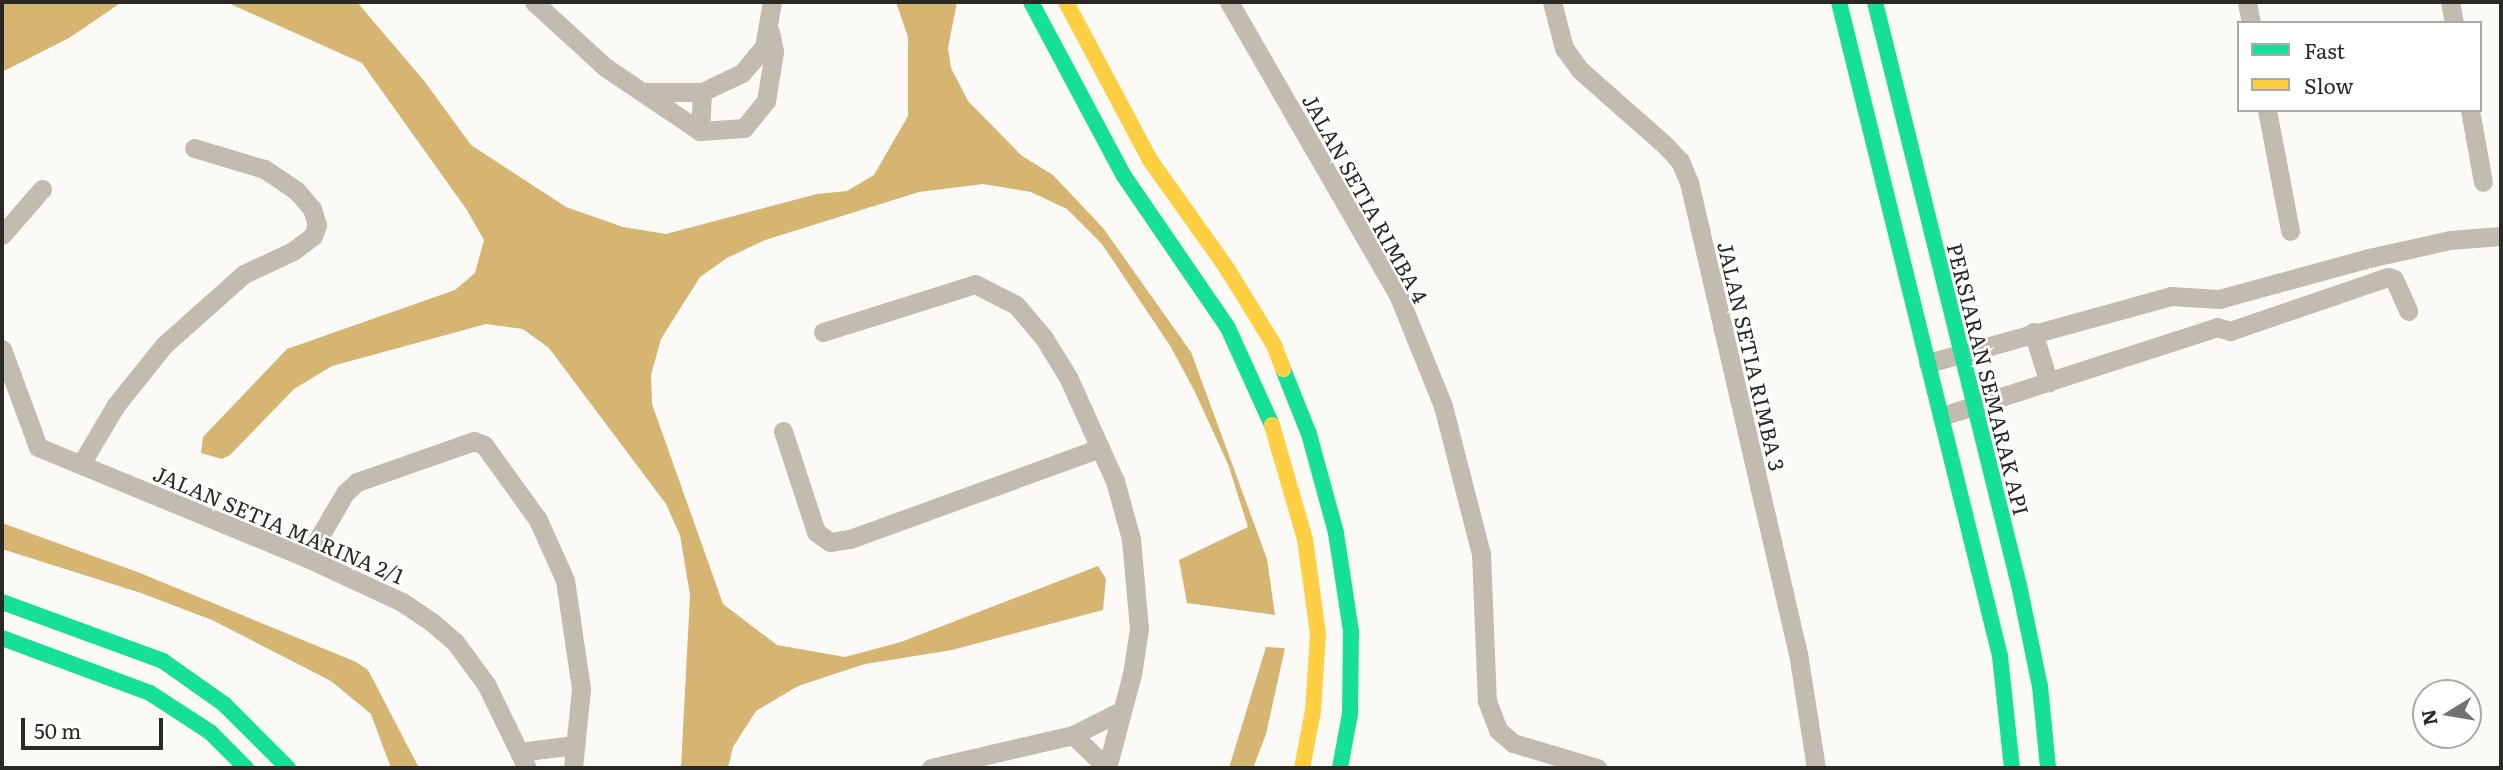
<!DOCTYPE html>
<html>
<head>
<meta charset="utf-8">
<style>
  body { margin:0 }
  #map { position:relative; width:2503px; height:770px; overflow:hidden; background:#fcfaf7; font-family:Literata,serif }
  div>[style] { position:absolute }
  .water>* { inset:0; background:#d5b571 }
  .street>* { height:19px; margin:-9.5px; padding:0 9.5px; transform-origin:9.5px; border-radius:9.5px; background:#c1bbb0 }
  .fast>* { height:16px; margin:-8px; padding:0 8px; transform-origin:8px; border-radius:8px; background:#16e098 }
  .slow>* { height:16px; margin:-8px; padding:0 8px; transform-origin:8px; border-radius:8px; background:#ffcf43 }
  span { translate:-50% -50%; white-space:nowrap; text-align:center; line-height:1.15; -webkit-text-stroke:5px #fff; paint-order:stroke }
  .street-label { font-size:21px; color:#2b2925 }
  .frame { position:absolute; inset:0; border:4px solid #2b2925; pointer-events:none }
  .legend { position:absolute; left:2237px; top:21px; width:245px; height:91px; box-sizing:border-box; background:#fff; border:2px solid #aaa9a8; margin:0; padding:9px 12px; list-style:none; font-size:21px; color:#2b2925 }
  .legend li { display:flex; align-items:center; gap:14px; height:35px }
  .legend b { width:35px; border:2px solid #aaa9a8 }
  .north { position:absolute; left:2412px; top:679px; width:70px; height:70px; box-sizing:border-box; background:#fff; border:2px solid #aaa9a8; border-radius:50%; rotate:259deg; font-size:19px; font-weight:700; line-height:28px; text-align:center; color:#2b2925 }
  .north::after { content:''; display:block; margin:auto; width:24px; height:32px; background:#74726e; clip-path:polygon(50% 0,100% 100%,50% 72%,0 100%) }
  .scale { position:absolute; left:21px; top:718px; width:142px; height:32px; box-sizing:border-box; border:4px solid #2b2925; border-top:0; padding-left:9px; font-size:21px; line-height:24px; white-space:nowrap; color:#2b2925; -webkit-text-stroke:5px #fff; paint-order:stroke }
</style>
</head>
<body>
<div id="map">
  <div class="water">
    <div style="clip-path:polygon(2px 2px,122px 2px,69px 38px,2px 72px)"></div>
    <div style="clip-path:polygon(226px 2px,357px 2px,425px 82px,471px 145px,566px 207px,623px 227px,666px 234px,817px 194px,847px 191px,874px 175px,908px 116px,908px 37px,896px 2px,957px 2px,948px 48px,951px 68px,968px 101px,1022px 156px,1053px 175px,1103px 228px,1191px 352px,1267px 559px,1275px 615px,1187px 603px,1179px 560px,1248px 527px,1228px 464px,1195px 392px,1171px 347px,1102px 244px,1067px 209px,1031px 192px,983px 184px,919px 192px,765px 240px,727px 258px,700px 277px,661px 339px,651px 375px,652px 404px,723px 604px,777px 645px,845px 657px,901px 642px,1098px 566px,1106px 579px,1103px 610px,952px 650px,865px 664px,798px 686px,756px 711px,733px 747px,728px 768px,681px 768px,690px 595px,680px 535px,666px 504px,549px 348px,523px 329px,486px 324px,332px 366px,294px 389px,230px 455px,222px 459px,201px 453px,203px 437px,287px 349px,455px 290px,475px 273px,484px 240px,467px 210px,362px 63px)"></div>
    <div style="clip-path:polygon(2px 523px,140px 573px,356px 662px,368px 670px,419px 768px,391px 768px,371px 714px,331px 681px,212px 620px,141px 593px,2px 549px)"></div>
    <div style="clip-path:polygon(1266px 647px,1285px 648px,1266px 734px,1253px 768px,1229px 768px)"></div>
  </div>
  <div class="street">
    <div style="left:534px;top:2px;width:96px;rotate:42.5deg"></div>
    <div style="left:605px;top:67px;width:115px;rotate:34deg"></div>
    <div style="left:700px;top:131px;width:44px;rotate:-3.9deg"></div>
    <div style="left:744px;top:128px;width:35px;rotate:-51deg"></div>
    <div style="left:766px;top:101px;width:50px;rotate:-80.7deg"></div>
    <div style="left:774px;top:52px;width:20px;rotate:-101deg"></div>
    <div style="left:1229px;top:2px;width:340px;rotate:60deg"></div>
    <div style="left:1399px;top:297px;width:118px;rotate:68deg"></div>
    <div style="left:1443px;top:406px;width:153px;rotate:75.6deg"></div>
    <div style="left:1481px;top:554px;width:147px;rotate:87.7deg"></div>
    <div style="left:1487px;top:701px;width:31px;rotate:69deg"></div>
    <div style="left:1498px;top:730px;width:20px;rotate:41deg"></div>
    <div style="left:1513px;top:743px;width:88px;rotate:16.6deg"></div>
    <div style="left:1552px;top:2px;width:48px;rotate:75.4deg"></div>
    <div style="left:1564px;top:48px;width:27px;rotate:54deg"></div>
    <div style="left:1580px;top:70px;width:112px;rotate:41.4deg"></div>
    <div style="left:1664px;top:144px;width:23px;rotate:47deg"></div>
    <div style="left:1680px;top:161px;width:23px;rotate:67deg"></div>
    <div style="left:1689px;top:182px;width:483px;rotate:77deg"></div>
    <div style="left:1798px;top:653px;width:116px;rotate:81.1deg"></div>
    <div style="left:2247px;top:2px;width:21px;rotate:79deg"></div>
    <div style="left:2450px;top:2px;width:21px;rotate:79deg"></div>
    <div style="left:644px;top:92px;width:58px"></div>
    <div style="left:702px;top:92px;width:44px;rotate:-25.4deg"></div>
    <div style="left:742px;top:73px;width:34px;rotate:-50deg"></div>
    <div style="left:764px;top:47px;width:46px;rotate:-79.9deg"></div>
    <div style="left:2267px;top:110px;width:123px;rotate:79.2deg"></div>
    <div style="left:2470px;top:110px;width:73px;rotate:79.8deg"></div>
    <div style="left:700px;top:131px;width:39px;rotate:-87deg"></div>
    <div style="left:2px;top:235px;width:61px;rotate:-49deg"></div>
    <div style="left:823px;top:332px;width:159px;rotate:-17.5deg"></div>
    <div style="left:975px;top:284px;width:46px;rotate:27.1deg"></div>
    <div style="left:1016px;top:305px;width:43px;rotate:49.7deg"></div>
    <div style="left:1044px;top:338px;width:46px;rotate:58.4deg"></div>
    <div style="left:1068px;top:377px;width:114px;rotate:65.7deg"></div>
    <div style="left:1115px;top:481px;width:60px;rotate:74.6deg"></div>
    <div style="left:1131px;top:539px;width:90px;rotate:84.9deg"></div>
    <div style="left:1139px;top:629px;width:46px;rotate:98.8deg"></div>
    <div style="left:1132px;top:674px;width:97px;rotate:104.9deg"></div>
    <div style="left:2033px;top:332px;width:53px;rotate:72.6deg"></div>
    <div style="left:2px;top:349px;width:104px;rotate:69.8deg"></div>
    <div style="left:38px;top:447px;width:291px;rotate:22.4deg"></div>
    <div style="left:307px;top:558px;width:105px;rotate:24.9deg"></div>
    <div style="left:402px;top:602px;width:37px;rotate:34deg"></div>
    <div style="left:433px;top:623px;width:29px;rotate:41deg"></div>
    <div style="left:455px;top:642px;width:52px;rotate:53.6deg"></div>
    <div style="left:486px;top:684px;width:93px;rotate:64deg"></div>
    <div style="left:1928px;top:363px;width:252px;rotate:-15.4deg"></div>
    <div style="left:2171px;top:296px;width:48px;rotate:3.6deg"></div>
    <div style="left:2219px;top:299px;width:156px;rotate:-15.3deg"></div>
    <div style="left:2369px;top:258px;width:83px;rotate:-12.5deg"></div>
    <div style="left:2450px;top:240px;width:51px;rotate:-4.5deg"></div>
    <div style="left:1942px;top:416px;width:289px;rotate:-17.9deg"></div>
    <div style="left:2217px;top:327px;width:14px;rotate:17deg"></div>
    <div style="left:2230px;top:331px;width:167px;rotate:-18.9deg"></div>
    <div style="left:2388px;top:277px;width:6px;rotate:18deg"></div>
    <div style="left:2394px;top:279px;width:35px;rotate:66deg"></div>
    <div style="left:783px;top:431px;width:106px;rotate:71.9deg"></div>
    <div style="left:816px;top:532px;width:17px;rotate:36deg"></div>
    <div style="left:830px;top:542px;width:20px;rotate:-9deg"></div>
    <div style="left:850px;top:539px;width:266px;rotate:-20deg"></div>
    <div style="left:81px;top:464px;width:69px;rotate:-59.3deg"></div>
    <div style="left:116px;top:405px;width:77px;rotate:-51.3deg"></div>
    <div style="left:164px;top:345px;width:107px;rotate:-41.6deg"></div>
    <div style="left:244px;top:274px;width:54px;rotate:-25.1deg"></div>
    <div style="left:293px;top:251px;width:25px;rotate:-37deg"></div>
    <div style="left:313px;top:236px;width:12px;rotate:-70deg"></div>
    <div style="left:317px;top:225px;width:17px;rotate:-107deg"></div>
    <div style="left:312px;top:209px;width:23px;rotate:-130deg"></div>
    <div style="left:297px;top:191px;width:40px;rotate:-146deg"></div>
    <div style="left:264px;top:169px;width:73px;rotate:-163.3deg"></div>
    <div style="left:307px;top:558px;width:75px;rotate:-59.7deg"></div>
    <div style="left:345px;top:493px;width:16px;rotate:-43deg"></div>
    <div style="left:357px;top:482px;width:124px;rotate:-19.3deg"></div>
    <div style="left:474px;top:441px;width:11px;rotate:22deg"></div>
    <div style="left:484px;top:445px;width:92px;rotate:54.2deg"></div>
    <div style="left:538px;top:520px;width:66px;rotate:65.8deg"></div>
    <div style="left:565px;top:580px;width:110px;rotate:81.6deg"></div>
    <div style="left:581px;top:689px;width:79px;rotate:95.8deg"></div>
    <div style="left:1073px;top:735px;width:47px;rotate:44.1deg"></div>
    <div style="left:519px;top:752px;width:57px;rotate:-7deg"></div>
    <div style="left:931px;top:768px;width:146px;rotate:-13.1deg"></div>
    <div style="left:1073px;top:735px;width:54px;rotate:-26.6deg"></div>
  </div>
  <div class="fast">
    <div style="left:1031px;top:2px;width:197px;rotate:61.9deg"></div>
    <div style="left:1124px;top:176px;width:184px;rotate:55.6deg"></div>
    <div style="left:1228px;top:328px;width:107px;rotate:65.6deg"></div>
    <div style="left:1839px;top:2px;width:674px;rotate:76.17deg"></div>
    <div style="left:2000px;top:656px;width:113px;rotate:83.9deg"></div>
    <div style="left:1875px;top:2px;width:601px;rotate:76.13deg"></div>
    <div style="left:2019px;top:585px;width:103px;rotate:78.3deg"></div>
    <div style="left:2040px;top:686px;width:82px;rotate:84.4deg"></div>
    <div style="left:1283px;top:369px;width:70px;rotate:68.2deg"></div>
    <div style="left:1309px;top:434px;width:103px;rotate:74.7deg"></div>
    <div style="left:1336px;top:533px;width:99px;rotate:81.3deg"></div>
    <div style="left:1351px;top:631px;width:83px;rotate:90.7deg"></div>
    <div style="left:1350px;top:714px;width:55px;rotate:100.5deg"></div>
    <div style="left:2px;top:602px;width:171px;rotate:20.1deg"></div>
    <div style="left:163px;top:661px;width:75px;rotate:35.2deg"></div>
    <div style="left:224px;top:704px;width:91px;rotate:45deg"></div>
    <div style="left:2px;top:638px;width:158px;rotate:20.4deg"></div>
    <div style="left:150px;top:693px;width:72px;rotate:33deg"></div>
    <div style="left:210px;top:732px;width:51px;rotate:45deg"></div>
  </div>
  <div class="slow">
    <div style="left:1066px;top:2px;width:179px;rotate:62deg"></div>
    <div style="left:1150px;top:160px;width:131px;rotate:54.6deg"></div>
    <div style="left:1226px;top:267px;width:92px;rotate:58.4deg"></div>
    <div style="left:1274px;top:345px;width:26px;rotate:69deg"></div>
    <div style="left:1272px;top:425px;width:119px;rotate:73.9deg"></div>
    <div style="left:1305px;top:539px;width:96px;rotate:82.2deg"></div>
    <div style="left:1318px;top:634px;width:77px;rotate:93.7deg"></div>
    <div style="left:1313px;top:711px;width:58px;rotate:100.9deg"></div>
  </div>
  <div class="street-label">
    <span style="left:1366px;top:198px;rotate:61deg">JALAN SETIA RIMBA 4</span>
    <span style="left:1752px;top:356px;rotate:77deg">JALAN SETIA RIMBA 3</span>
    <span style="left:1989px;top:379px;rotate:76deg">PERSIARAN SEMARAK API</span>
    <span style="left:279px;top:524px;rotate:23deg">JALAN SETIA MARINA 2/1</span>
  </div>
  <div class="frame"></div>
  <ul class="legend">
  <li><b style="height:9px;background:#16e098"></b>Fast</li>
  <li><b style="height:9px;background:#ffcf43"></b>Slow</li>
  </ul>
  <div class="north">N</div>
  <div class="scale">50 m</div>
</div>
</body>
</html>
